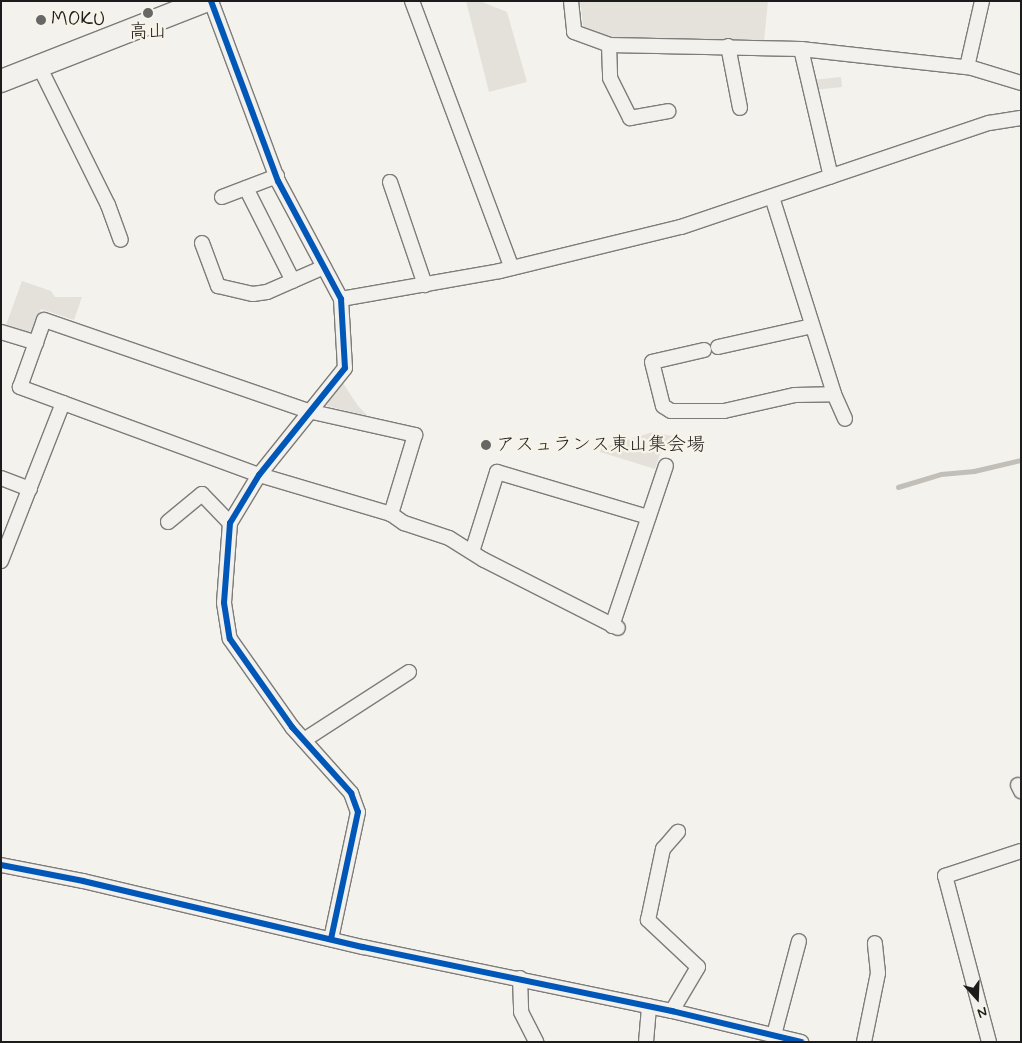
<!DOCTYPE html>
<html>
<head>
<meta charset="utf-8">
<style>
  body { margin:0 }
  #map { position:relative; width:1022px; height:1043px; overflow:hidden; background:#f4f2ec; font-family:Mynerve,"Klee One",sans-serif }
  div>[style] { position:absolute }
  .built>* { inset:0; background:#e4e2da }
  .green>* { inset:0; background:#e4e1da; transform-origin:0 0 }
  .stream>* { height:4.5px; margin:-2.25px; padding:0 2.25px; transform-origin:2.25px; border-radius:2.25px; background:#c2bfb8 }
  .roads { filter:drop-shadow(1px 0 #7d7c7a) drop-shadow(-1px 0 #7d7c7a) drop-shadow(0 1px #7d7c7a) drop-shadow(0 -1px #7d7c7a) }
  .street>* { height:14px; margin:-7px; padding:0 7px; transform-origin:7px; border-radius:7px; background:#f2f1ed }
  .primary>* { height:22px; margin:-11px; padding:0 11px; transform-origin:11px; border-radius:11px; background:#f2f1ed }
  .cycleway>* { height:6px; margin:-3px; padding:0 3px; transform-origin:3px; border-radius:3px; background:#0057b8 }
  .dots>* { width:14px; height:14px; translate:-50% -50%; box-sizing:border-box; border:2px solid #f7f3e8; border-radius:50% }
  span { translate:-50% -50%; white-space:nowrap; text-align:center; line-height:1.15; -webkit-text-stroke:5px #f7f3e8; paint-order:stroke }
  .poi-label { font-size:19px; color:#1c1c1c }
  .left { translate:0 -50%; text-align:left }
  .frame { position:absolute; inset:0; border:2px solid #1c1c1c; pointer-events:none }
  .north { position:absolute; left:952px; top:973px; width:50px; height:50px; -webkit-text-stroke:4px #f7f3e8; paint-order:stroke; rotate:160deg; font-size:14px; font-weight:700; line-height:20px; text-align:center; color:#1c1c1c }
  .north::after { content:''; display:block; margin:auto; width:18px; height:22px; background:#1c1c1c; clip-path:polygon(50% 0,100% 100%,50% 72%,0 100%) }
</style>
</head>
<body>
<div id="map">
  <div class="built">
    <div style="clip-path:polygon(580px 1px,768px 1px,764px 41px,609px 41px,584px 32px)"></div>
  </div>
  <div class="green">
    <div style="clip-path:polygon(466px 1px,480px 1px,507px 12px,527px 82px,489px 92px)"></div>
    <div style="left:841px;top:77px;width:10px;height:26px;rotate:84deg"></div>
    <div style="clip-path:polygon(22px 281px,51px 291px,55px 297px,82px 297px,74px 320px,41px 309px,34px 330px,26px 333px,6px 325px)"></div>
    <div style="clip-path:polygon(341px 380px,358px 406px,368px 416px,327px 406px,325px 399px)"></div>
    <div style="clip-path:polygon(653px 432px,672px 436px,667px 452px,661px 451px,655px 469px,600px 452px,601px 448px)"></div>
  </div>
  <div class="stream">
    <div style="left:898px;top:487px;width:45px;rotate:-16.8deg"></div>
    <div style="left:941px;top:474px;width:33px;rotate:-5deg"></div>
    <div style="left:974px;top:471px;width:48px;rotate:-13.2deg"></div>
  </div>
  <div class="roads">
    <div class="street">
      <div style="left:211px;top:1px;width:192px;rotate:69.6deg"></div>
      <div style="left:278px;top:181px;width:134px;rotate:61.9deg"></div>
      <div style="left:341px;top:299px;width:69px;rotate:86.7deg"></div>
      <div style="left:345px;top:368px;width:137px;rotate:128.8deg"></div>
      <div style="left:259px;top:475px;width:56px;rotate:121.1deg"></div>
      <div style="left:230px;top:523px;width:80px;rotate:94.3deg"></div>
      <div style="left:224px;top:603px;width:36px;rotate:81deg"></div>
      <div style="left:230px;top:639px;width:108px;rotate:54.8deg"></div>
      <div style="left:292px;top:727px;width:89px;rotate:48.2deg"></div>
      <div style="left:351px;top:793px;width:20px;rotate:70deg"></div>
      <div style="left:358px;top:812px;width:130px;rotate:102deg"></div>
      <div style="left:412px;top:1px;width:285px;rotate:69.5deg"></div>
      <div style="left:571px;top:1px;width:31px;rotate:84deg"></div>
      <div style="left:574px;top:32px;width:37px;rotate:20deg"></div>
      <div style="left:609px;top:45px;width:192px;rotate:1.2deg"></div>
      <div style="left:801px;top:49px;width:172px;rotate:6.3deg"></div>
      <div style="left:972px;top:68px;width:51px;rotate:17deg"></div>
      <div style="left:609px;top:45px;width:33px;rotate:88deg"></div>
      <div style="left:610px;top:78px;width:45px;rotate:63.4deg"></div>
      <div style="left:630px;top:118px;width:39px;rotate:-10deg"></div>
      <div style="left:728px;top:46px;width:63px;rotate:79deg"></div>
      <div style="left:801px;top:49px;width:131px;rotate:76.8deg"></div>
      <div style="left:39px;top:66px;width:155px;rotate:63.6deg"></div>
      <div style="left:108px;top:205px;width:37px;rotate:70deg"></div>
      <div style="left:967px;top:67px;width:68px;rotate:-77.2deg"></div>
      <div style="left:390px;top:182px;width:109px;rotate:71.2deg"></div>
      <div style="left:246px;top:188px;width:104px;rotate:63.2deg"></div>
      <div style="left:222px;top:197px;width:59px;rotate:-20.9deg"></div>
      <div style="left:772px;top:197px;width:207px;rotate:72.5deg"></div>
      <div style="left:834px;top:394px;width:27px;rotate:66deg"></div>
      <div style="left:202px;top:243px;width:46px;rotate:69.6deg"></div>
      <div style="left:218px;top:286px;width:36px;rotate:13deg"></div>
      <div style="left:253px;top:294px;width:14px;rotate:-8deg"></div>
      <div style="left:267px;top:292px;width:62px;rotate:-23.7deg"></div>
      <div style="left:341px;top:299px;width:161px;rotate:-10deg"></div>
      <div style="left:500px;top:271px;width:186px;rotate:-13.7deg"></div>
      <div style="left:681px;top:227px;width:325px;rotate:-18.7deg"></div>
      <div style="left:989px;top:123px;width:32px;rotate:-9deg"></div>
      <div style="left:44px;top:320px;width:279px;rotate:19deg"></div>
      <div style="left:308px;top:411px;width:110px;rotate:12.6deg"></div>
      <div style="left:415px;top:435px;width:83px;rotate:106.9deg"></div>
      <div style="left:391px;top:514px;width:138px;rotate:-163.5deg"></div>
      <div style="left:259px;top:475px;width:255px;rotate:-159.8deg"></div>
      <div style="left:20px;top:387px;width:71px;rotate:-70.3deg"></div>
      <div style="left:1px;top:332px;width:37px;rotate:17deg"></div>
      <div style="left:718px;top:347px;width:96px;rotate:-12.6deg"></div>
      <div style="left:704px;top:350px;width:53px;rotate:167deg"></div>
      <div style="left:652px;top:362px;width:45px;rotate:76deg"></div>
      <div style="left:663px;top:406px;width:9px;rotate:32deg"></div>
      <div style="left:671px;top:411px;width:53px"></div>
      <div style="left:724px;top:411px;width:73px;rotate:-12.7deg"></div>
      <div style="left:795px;top:395px;width:39px;rotate:-1deg"></div>
      <div style="left:1px;top:478px;width:31px;rotate:21deg"></div>
      <div style="left:391px;top:514px;width:16px;rotate:35deg"></div>
      <div style="left:404px;top:523px;width:47px;rotate:18.4deg"></div>
      <div style="left:449px;top:538px;width:41px;rotate:32.2deg"></div>
      <div style="left:484px;top:560px;width:150px;rotate:26.9deg"></div>
      <div style="left:168px;top:522px;width:44px;rotate:-39.5deg"></div>
      <div style="left:202px;top:494px;width:40px;rotate:46deg"></div>
      <div style="left:472px;top:552px;width:84px;rotate:-72.6deg"></div>
      <div style="left:497px;top:472px;width:158px;rotate:16.6deg"></div>
      <div style="left:1px;top:561px;width:170px;rotate:-68.6deg"></div>
      <div style="left:612px;top:626px;width:169px;rotate:-71.4deg"></div>
      <div style="left:304px;top:740px;width:125px;rotate:-32.9deg"></div>
      <div style="left:1018px;top:785px;width:7px;rotate:63deg"></div>
      <div style="left:1px;top:865px;width:84px;rotate:11deg"></div>
      <div style="left:83px;top:881px;width:288px;rotate:13.3deg"></div>
      <div style="left:363px;top:947px;width:316px;rotate:11.7deg"></div>
      <div style="left:672px;top:1011px;width:133px;rotate:13.5deg"></div>
      <div style="left:520px;top:978px;width:34px;rotate:88deg"></div>
      <div style="left:521px;top:1012px;width:34px;rotate:63deg"></div>
      <div style="left:672px;top:1011px;width:51px;rotate:-59.4deg"></div>
      <div style="left:698px;top:967px;width:69px;rotate:-136.8deg"></div>
      <div style="left:648px;top:920px;width:73px;rotate:-78.1deg"></div>
      <div style="left:663px;top:849px;width:23px;rotate:-49deg"></div>
      <div style="left:774px;top:1035px;width:97px;rotate:-75.1deg"></div>
      <div style="left:646px;top:1042px;width:36px;rotate:-85deg"></div>
      <div style="left:864px;top:1042px;width:70px;rotate:-78.5deg"></div>
      <div style="left:878px;top:973px;width:30px;rotate:-96deg"></div>
      <div style="left:989px;top:1042px;width:172px;rotate:-104.8deg"></div>
      <div style="left:945px;top:876px;width:80px;rotate:-18.2deg"></div>
    </div>
    <div class="primary">
      <div style="left:1px;top:81px;width:219px;rotate:-21.4deg"></div>
    </div>
  </div>
  <div class="cycleway">
    <div style="left:211px;top:1px;width:192px;rotate:69.6deg"></div>
    <div style="left:278px;top:181px;width:134px;rotate:61.9deg"></div>
    <div style="left:341px;top:299px;width:69px;rotate:86.7deg"></div>
    <div style="left:345px;top:368px;width:137px;rotate:128.8deg"></div>
    <div style="left:259px;top:475px;width:56px;rotate:121.1deg"></div>
    <div style="left:230px;top:523px;width:80px;rotate:94.3deg"></div>
    <div style="left:224px;top:603px;width:36px;rotate:81deg"></div>
    <div style="left:230px;top:639px;width:108px;rotate:54.8deg"></div>
    <div style="left:292px;top:727px;width:89px;rotate:48.2deg"></div>
    <div style="left:351px;top:793px;width:20px;rotate:70deg"></div>
    <div style="left:358px;top:812px;width:130px;rotate:102deg"></div>
    <div style="left:1px;top:865px;width:84px;rotate:11deg"></div>
    <div style="left:83px;top:881px;width:288px;rotate:13.3deg"></div>
    <div style="left:363px;top:947px;width:316px;rotate:11.7deg"></div>
    <div style="left:672px;top:1011px;width:133px;rotate:13.5deg"></div>
  </div>
  <div class="dots">
    <div style="left:148px;top:13px;background:#686765"></div>
    <div style="left:41px;top:20px;background:#686765"></div>
    <div style="left:486px;top:445px;background:#686765"></div>
  </div>
  <div class="poi-label">
    <span class="left" style="left:51px;top:20px">MOKU</span>
    <span style="left:148px;top:32px">高山</span>
    <span class="left" style="left:496px;top:445px">アスュランス東山集会場</span>
  </div>
  <div class="frame"></div>
  <div class="north">N</div>
</div>
</body>
</html>
